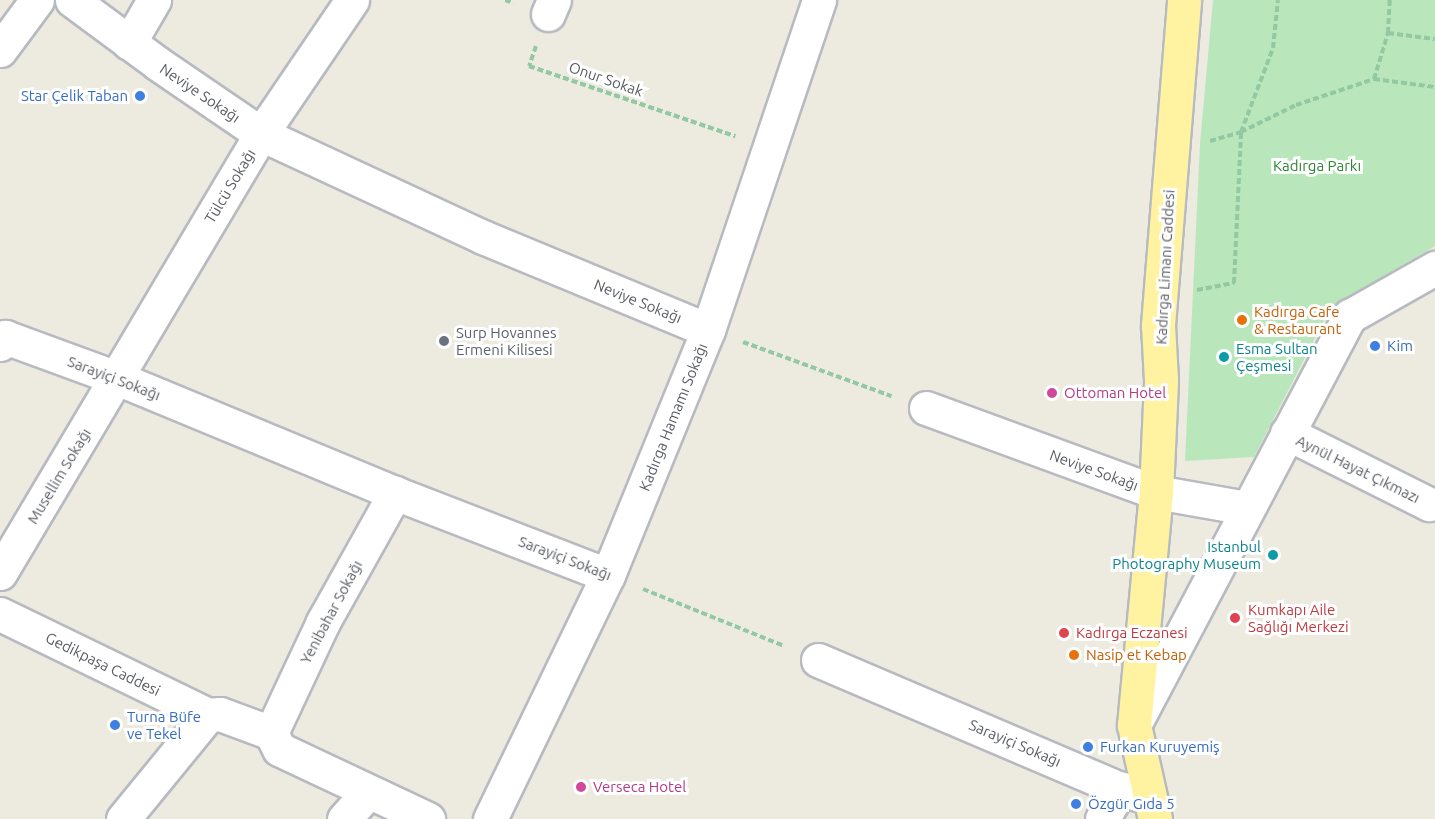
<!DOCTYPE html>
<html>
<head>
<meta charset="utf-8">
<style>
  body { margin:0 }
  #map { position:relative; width:1435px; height:819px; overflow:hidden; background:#edeadf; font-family:Ubuntu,sans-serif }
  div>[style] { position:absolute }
  .green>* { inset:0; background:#b9e7bb }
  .path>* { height:4px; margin-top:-2px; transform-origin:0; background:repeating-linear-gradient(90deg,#92c8a2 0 6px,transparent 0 9px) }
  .roads { filter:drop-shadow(2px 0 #b7bac0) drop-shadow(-2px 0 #b7bac0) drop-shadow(0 2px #b7bac0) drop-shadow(0 -2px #b7bac0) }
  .minor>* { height:33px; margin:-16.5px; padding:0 16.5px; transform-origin:16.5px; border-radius:16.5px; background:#fff }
  .major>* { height:33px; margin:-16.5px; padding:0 16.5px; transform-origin:16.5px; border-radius:16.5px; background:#fff3a2 }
  .dots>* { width:16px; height:16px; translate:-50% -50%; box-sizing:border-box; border:3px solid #fff; border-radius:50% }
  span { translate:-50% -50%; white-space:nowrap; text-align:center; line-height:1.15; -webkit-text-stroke:6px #fff; paint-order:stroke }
  .street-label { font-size:15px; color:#585c62 }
  .shop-label { font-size:15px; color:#366cbe }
  .right { translate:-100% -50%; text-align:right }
  .left { translate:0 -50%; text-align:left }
  .park-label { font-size:15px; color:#2e8335 }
  .food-label { font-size:15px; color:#c56008 }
  .worship-label { font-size:15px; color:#5b616d }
  .culture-label { font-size:15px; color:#0d838f }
  .hotel-label { font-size:15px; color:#b23c85 }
  .health-label { font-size:15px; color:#be3a42 }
</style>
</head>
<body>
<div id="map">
  <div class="green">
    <div style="clip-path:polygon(1213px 0,1435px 0,1435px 246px,1331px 307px,1254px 457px,1185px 461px,1200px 144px)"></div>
  </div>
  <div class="path">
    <div style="left:505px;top:0;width:9px;rotate:18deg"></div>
    <div style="left:1388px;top:33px;width:47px;rotate:7.3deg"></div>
    <div style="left:536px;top:46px;width:21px;rotate:109deg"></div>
    <div style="left:529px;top:66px;width:218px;rotate:18.8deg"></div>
    <div style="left:1374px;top:79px;width:62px;rotate:7.5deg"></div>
    <div style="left:1210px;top:141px;width:32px;rotate:-16deg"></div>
    <div style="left:1241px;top:132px;width:61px;rotate:-26.1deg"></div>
    <div style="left:1296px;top:105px;width:82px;rotate:-18.4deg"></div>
    <div style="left:1374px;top:79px;width:48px;rotate:-73.1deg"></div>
    <div style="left:1388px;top:33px;width:33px;rotate:-87deg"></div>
    <div style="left:1197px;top:290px;width:38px;rotate:-11deg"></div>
    <div style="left:1234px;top:283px;width:151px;rotate:-87.3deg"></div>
    <div style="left:1241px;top:132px;width:90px;rotate:-69.1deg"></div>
    <div style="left:1273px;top:48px;width:48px;rotate:-84.1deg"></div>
    <div style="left:743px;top:342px;width:158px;rotate:20deg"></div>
    <div style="left:643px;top:589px;width:152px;rotate:22deg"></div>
  </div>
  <div class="roads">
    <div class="minor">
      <div style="left:72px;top:0;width:106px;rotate:36.5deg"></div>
      <div style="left:157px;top:63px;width:126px;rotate:34.3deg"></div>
      <div style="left:261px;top:134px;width:245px;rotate:24.9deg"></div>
      <div style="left:483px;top:237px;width:243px;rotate:22.5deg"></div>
      <div style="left:548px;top:14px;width:15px;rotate:-67deg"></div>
      <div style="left:129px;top:43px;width:50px;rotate:-59.8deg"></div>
      <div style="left:0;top:50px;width:62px;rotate:-53.5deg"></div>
      <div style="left:0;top:344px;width:9px;rotate:-54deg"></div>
      <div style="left:5px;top:337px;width:119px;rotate:20.1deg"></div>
      <div style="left:117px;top:378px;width:301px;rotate:22.5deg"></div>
      <div style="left:395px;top:493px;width:228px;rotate:21.1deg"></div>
      <div style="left:926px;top:408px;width:245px;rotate:20.1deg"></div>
      <div style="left:1156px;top:492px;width:92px;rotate:10deg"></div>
      <div style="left:1287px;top:433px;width:159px;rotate:26.6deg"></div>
      <div style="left:0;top:573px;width:511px;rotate:-59.27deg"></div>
      <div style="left:261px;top:134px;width:162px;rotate:-55.8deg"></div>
      <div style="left:0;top:614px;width:231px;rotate:25.9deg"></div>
      <div style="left:208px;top:715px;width:12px;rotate:-5deg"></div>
      <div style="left:220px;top:714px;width:54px;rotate:20.4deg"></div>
      <div style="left:271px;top:733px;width:18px;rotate:63deg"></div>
      <div style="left:279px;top:749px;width:165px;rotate:25.2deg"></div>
      <div style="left:818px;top:660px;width:329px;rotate:23.1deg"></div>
      <div style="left:1121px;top:789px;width:28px;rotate:17deg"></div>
      <div style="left:1134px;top:725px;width:463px;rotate:-62.2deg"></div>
      <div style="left:1350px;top:316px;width:98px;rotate:-29.5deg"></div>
      <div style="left:271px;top:733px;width:123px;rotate:-64.9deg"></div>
      <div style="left:323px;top:622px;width:148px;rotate:-60.8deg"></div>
      <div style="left:123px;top:819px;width:134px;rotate:-50.7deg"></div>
      <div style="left:344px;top:819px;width:36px;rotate:-48deg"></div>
      <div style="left:490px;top:819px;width:271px;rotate:-64.2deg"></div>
      <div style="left:608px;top:575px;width:265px;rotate:-67.8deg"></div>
      <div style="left:708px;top:330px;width:348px;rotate:-71.4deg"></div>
      <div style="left:1102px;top:819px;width:36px;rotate:-58deg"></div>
    </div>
    <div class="major">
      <div style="left:1155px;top:819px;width:96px;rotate:-102.6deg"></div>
      <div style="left:1134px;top:725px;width:234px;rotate:-84.6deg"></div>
      <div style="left:1156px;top:492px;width:112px;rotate:-87.4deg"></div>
      <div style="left:1161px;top:380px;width:55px;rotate:-93.1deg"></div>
      <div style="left:1158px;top:325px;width:326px;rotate:-85.4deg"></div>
    </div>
  </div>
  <div class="dots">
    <div style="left:140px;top:96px;background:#3f7fe0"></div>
    <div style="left:1242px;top:320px;background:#e8710a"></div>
    <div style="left:444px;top:341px;background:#6b7280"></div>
    <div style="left:1375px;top:346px;background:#3f7fe0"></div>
    <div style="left:1224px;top:357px;background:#0f9aa8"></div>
    <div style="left:1052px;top:393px;background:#d1479c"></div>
    <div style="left:1273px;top:555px;background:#0f9aa8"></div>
    <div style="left:1235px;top:618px;background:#e0444e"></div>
    <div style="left:1064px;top:633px;background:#e0444e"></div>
    <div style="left:1074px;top:655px;background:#e8710a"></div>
    <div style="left:115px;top:725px;background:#3f7fe0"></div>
    <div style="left:1088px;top:747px;background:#3f7fe0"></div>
    <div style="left:581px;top:787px;background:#d1479c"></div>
    <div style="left:1076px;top:804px;background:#3f7fe0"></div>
  </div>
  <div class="street-label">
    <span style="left:606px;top:79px;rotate:19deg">Onur Sokak</span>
    <span style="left:200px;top:93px;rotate:34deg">Neviye Sokağı</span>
    <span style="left:230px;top:186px;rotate:-59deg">Tülcü Sokağı</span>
    <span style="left:1165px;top:267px;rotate:-87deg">Kadırga Limanı Caddesi</span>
    <span style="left:638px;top:301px;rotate:22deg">Neviye Sokağı</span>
    <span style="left:114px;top:378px;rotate:21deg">Sarayiçi Sokağı</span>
    <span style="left:673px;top:417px;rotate:-68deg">Kadırga Hamamı Sokağı</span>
    <span style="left:1358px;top:469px;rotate:26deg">Aynül Hayat Çıkmazı</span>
    <span style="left:1094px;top:470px;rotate:20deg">Neviye Sokağı</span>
    <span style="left:59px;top:476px;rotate:-59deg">Musellim Sokağı</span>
    <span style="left:565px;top:558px;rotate:21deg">Sarayiçi Sokağı</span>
    <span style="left:331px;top:612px;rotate:-62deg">Yenibahar Sokağı</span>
    <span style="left:103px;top:664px;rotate:26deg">Gedikpaşa Caddesi</span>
    <span style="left:1015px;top:743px;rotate:23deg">Sarayiçi Sokağı</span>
  </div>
  <div class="shop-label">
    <span class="right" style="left:128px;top:96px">Star Çelik Taban</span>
    <span class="left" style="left:1387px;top:346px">Kim</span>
    <span class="left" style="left:127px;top:725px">Turna Büfe<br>ve Tekel</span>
    <span class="left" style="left:1100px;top:747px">Furkan Kuruyemiş</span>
    <span class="left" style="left:1088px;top:804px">Özgür Gıda 5</span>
  </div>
  <div class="park-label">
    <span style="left:1317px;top:166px">Kadırga Parkı</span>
  </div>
  <div class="food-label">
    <span class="left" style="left:1254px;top:320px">Kadırga Cafe<br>&amp; Restaurant</span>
    <span class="left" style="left:1086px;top:655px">Nasip et Kebap</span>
  </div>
  <div class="worship-label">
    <span class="left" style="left:456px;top:341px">Surp Hovannes<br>Ermeni Kilisesi</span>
  </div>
  <div class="culture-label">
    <span class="left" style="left:1236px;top:357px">Esma Sultan<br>Çeşmesi</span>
    <span class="right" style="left:1261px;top:555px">Istanbul<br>Photography Museum</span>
  </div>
  <div class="hotel-label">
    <span class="left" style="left:1064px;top:393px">Ottoman Hotel</span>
    <span class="left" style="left:593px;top:787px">Verseca Hotel</span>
  </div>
  <div class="health-label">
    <span class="left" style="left:1248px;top:618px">Kumkapı Aile<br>Sağlığı Merkezi</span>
    <span class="left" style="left:1076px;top:633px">Kadırga Eczanesi</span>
  </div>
</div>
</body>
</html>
